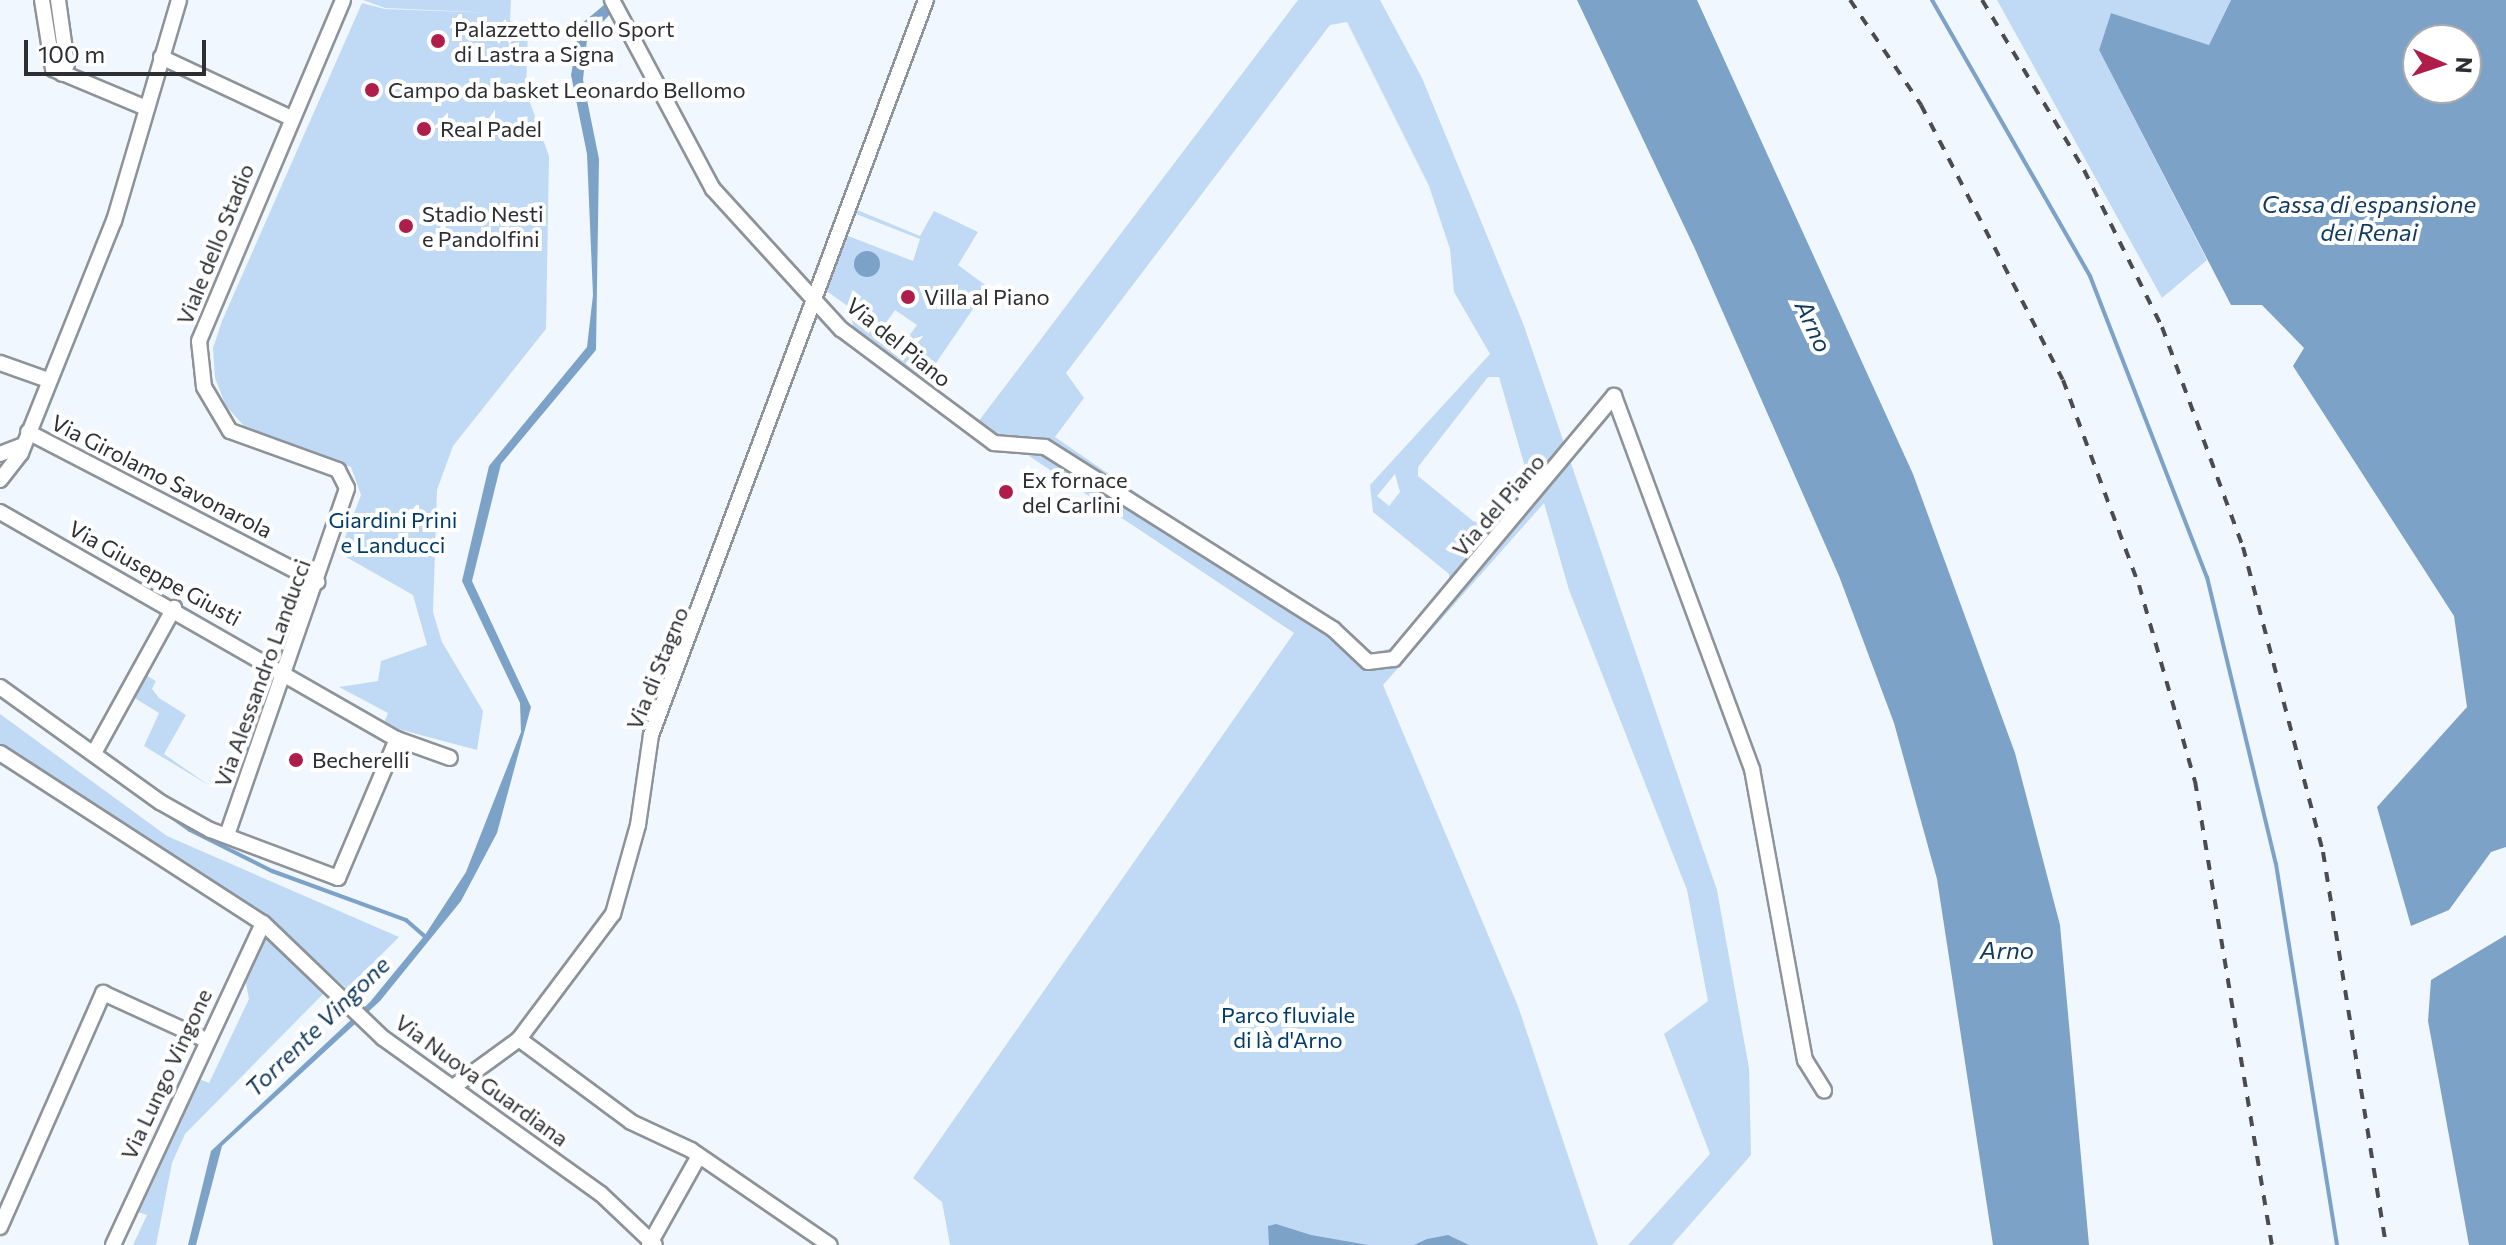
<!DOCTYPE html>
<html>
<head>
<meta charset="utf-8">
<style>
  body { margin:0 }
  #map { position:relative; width:2506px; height:1245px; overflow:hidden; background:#f1f7fe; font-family:Commissioner,sans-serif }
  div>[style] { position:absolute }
  .green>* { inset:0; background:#c0daf5 }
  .water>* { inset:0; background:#7da2c8 }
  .round { border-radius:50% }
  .stream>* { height:4px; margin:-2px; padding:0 2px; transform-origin:2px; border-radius:2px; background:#7da2c8 }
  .roads { filter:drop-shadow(2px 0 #8d9398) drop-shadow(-2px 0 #8d9398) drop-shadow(0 2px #8d9398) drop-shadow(0 -2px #8d9398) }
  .minor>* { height:14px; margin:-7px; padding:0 7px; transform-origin:7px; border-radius:7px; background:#fff }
  .rail>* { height:4px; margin-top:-2px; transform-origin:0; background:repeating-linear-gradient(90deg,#4a4c50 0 10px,transparent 0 20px) }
  .dots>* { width:22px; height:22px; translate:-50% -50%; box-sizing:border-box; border:4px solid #fff; border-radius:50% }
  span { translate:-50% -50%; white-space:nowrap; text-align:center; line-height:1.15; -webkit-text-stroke:8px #fff; paint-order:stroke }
  .poi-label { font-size:22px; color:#2c2e31 }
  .left { translate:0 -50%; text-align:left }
  .street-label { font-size:22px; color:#2c2e31 }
  .park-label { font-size:22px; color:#003c6b }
  .water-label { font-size:24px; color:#103a5f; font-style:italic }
  .north { position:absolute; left:2402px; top:24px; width:80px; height:80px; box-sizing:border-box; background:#fff; border:2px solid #ababad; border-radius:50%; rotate:93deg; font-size:22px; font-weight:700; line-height:32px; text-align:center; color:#2c2e31 }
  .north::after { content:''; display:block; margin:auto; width:28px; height:36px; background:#af1d4a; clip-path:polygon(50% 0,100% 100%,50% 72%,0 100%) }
  .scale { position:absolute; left:24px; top:40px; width:182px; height:36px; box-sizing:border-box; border:4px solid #2c2e31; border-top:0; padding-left:10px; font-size:24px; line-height:28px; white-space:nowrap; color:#2c2e31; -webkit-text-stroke:6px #fff; paint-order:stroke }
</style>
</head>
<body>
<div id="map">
  <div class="green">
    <div style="clip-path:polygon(363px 0,511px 0,510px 21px,528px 29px,526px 91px,549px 156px,546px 329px,453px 446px,437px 490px,433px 612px,442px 642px,483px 711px,477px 750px,383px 725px,388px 713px,339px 687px,378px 681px,381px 661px,427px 645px,413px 595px,339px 553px,361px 495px,351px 467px,252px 435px,226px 406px,215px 378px,213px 348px,222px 321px,362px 3px,385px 9px,495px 13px,385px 8px)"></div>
    <div style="clip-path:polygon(evenodd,1298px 0,1380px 0,1422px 78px,1523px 323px,1717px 890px,1749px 1068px,1751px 1155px,1672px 1245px,1628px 1245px,1710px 1154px,1664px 1034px,1708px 1001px,1687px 890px,1569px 590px,1544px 503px,1383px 685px,1518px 1006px,1598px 1245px,950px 1245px,942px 1202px,913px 1178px,1294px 633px,978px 422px,1298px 0,1347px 22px,1429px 186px,1450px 249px,1454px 292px,1490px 354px,1370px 485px,1373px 512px,1449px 574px,1449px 585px,1393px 648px,1369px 653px,1055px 437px,1084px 398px,1066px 373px,1330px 25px,1347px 22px,1298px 0,1488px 377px,1499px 377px,1527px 474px,1521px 494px,1492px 527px,1473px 521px,1418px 476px,1418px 467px,1488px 377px,1298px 0,1395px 474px,1400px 492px,1389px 506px,1377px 496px,1395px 474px)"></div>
    <div style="clip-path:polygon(1997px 0,2231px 0,2209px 45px,2111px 13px,2099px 50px,2207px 260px,2162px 298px)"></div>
    <div style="clip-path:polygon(evenodd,850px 207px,920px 236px,934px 211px,978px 232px,958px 265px,988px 287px,923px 382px,855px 334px,849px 307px,818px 285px,850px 207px,851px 212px,920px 239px,913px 261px,843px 234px,851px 212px,850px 207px,895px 310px,917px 325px,900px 348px,879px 333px,895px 310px)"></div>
    <div style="clip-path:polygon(146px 675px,156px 681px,152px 689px,159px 698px,186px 715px,164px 754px,210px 786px,144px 746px,159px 713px,133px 697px)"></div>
    <div style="clip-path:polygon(0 714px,167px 836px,399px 937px,347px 989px,280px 930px,0 752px)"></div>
    <div style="clip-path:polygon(266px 936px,325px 992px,185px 1134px,172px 1163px,156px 1245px,133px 1245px,147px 1215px,138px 1212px,197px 1078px,209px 1083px,249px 999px,245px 978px)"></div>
  </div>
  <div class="water">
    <div style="clip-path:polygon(610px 0,623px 0,587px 39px,583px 80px,599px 159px,596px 350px,501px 464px,472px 581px,531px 707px,497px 833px,461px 901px,380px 1001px,222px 1146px,196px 1245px,188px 1245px,211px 1151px,370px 1002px,425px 935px,466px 872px,521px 732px,520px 703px,462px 581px,489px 466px,587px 347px,593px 295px,587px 154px,571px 75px,580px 25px)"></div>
    <div style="clip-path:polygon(1577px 0,1697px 0,1913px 474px,2015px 753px,2060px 925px,2089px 1245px,1993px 1245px,1937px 879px,1894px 723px,1839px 576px,1695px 249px)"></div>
    <div style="clip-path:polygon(evenodd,2231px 0,2506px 0,2506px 847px,2491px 852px,2449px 910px,2411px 926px,2377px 807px,2467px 707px,2454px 616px,2293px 366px,2304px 348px,2262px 305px,2231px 305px,2099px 50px,2111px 13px,2209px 45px,2231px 0,2418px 40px,2466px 40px,2466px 88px,2418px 88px,2418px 40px)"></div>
    <div class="round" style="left:854px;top:251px;width:26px;height:26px"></div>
    <div style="clip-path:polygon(2506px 935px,2506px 1245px,2469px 1245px,2428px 1021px,2431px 980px)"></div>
    <div style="clip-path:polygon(1276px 1224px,1311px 1235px,1368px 1245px,1269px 1245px,1268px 1226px)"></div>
    <div style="clip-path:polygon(1448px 1235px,1469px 1245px,1414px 1245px,1427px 1239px)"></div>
  </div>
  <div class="stream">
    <div style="left:1932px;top:0;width:318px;rotate:60.2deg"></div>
    <div style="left:2090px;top:276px;width:323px;rotate:68.8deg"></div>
    <div style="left:2207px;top:577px;width:295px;rotate:76.5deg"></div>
    <div style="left:2276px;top:864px;width:386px;rotate:80.9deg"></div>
    <div style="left:53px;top:734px;width:167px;rotate:35deg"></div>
    <div style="left:190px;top:830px;width:92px;rotate:26.6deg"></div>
    <div style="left:272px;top:871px;width:143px;rotate:20.1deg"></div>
    <div style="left:406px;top:920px;width:28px;rotate:41deg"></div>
  </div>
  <div class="roads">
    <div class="minor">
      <div style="left:42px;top:0;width:70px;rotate:80.9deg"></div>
      <div style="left:53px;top:69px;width:99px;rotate:22.7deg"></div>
      <div style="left:58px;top:0;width:65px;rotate:82deg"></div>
      <div style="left:67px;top:64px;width:11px;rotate:117deg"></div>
      <div style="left:612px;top:0;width:214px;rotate:61.9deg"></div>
      <div style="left:713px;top:189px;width:190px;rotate:47.6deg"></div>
      <div style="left:841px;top:329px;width:191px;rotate:36.7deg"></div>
      <div style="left:994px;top:443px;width:51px;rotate:4.5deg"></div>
      <div style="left:1045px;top:447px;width:341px;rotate:32.3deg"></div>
      <div style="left:1333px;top:629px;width:48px;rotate:43.3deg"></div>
      <div style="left:1368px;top:662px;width:26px;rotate:-7deg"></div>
      <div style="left:1394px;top:659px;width:343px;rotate:-50.1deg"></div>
      <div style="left:1614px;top:396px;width:398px;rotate:69.7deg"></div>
      <div style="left:1752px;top:769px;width:296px;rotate:79.7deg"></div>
      <div style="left:1805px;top:1060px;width:36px;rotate:58deg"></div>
      <div style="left:161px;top:57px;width:144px;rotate:25.1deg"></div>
      <div style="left:0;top:363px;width:51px;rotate:19.5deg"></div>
      <div style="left:28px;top:432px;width:326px;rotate:27.4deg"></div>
      <div style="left:0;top:454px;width:22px;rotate:-21deg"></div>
      <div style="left:0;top:480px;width:34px;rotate:-52deg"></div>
      <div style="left:21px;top:453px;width:250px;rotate:-68.2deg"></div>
      <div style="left:114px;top:221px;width:230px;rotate:-73.6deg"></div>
      <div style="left:0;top:512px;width:457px;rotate:29.8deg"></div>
      <div style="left:397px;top:739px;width:151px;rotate:113deg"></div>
      <div style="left:338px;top:878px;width:137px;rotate:-159.4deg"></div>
      <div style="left:210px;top:830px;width:57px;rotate:-150.8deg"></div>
      <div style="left:160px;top:802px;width:197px;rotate:-144.3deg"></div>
      <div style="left:397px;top:739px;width:56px;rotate:19.7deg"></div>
      <div style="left:0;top:753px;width:313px;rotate:32.9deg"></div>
      <div style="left:263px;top:923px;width:166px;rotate:43.8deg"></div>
      <div style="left:383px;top:1038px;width:268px;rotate:35.6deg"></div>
      <div style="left:601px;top:1194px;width:74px;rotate:43.4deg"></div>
      <div style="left:94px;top:753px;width:166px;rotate:-61.1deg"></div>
      <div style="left:227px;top:835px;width:367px;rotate:-70.9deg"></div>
      <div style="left:347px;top:488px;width:20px;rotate:-117deg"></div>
      <div style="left:338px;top:470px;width:115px;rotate:-160.1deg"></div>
      <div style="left:230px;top:431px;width:51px;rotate:-120.6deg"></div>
      <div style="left:204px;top:387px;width:46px;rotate:-96.2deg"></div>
      <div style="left:199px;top:341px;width:370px;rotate:-67.1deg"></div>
      <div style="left:519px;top:1039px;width:139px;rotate:36.5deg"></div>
      <div style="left:631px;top:1122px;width:66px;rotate:25deg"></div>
      <div style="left:691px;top:1150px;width:168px;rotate:34.4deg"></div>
      <div style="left:456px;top:1085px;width:78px;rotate:-36.1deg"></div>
      <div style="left:519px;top:1039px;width:156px;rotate:-53.1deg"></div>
      <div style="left:613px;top:914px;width:92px;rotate:-74.3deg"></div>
      <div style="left:638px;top:825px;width:91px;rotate:-81.8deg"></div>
      <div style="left:651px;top:735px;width:785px;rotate:-69.49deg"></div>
      <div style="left:0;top:1227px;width:256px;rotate:-66.2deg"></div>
      <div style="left:103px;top:993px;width:111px;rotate:24.5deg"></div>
      <div style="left:113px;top:1245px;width:355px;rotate:-65deg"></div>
      <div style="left:649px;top:1245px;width:102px;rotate:-60.7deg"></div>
    </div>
  </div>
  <div class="rail">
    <div style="left:1850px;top:0;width:127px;rotate:55.9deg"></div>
    <div style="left:1921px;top:105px;width:309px;rotate:62.7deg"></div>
    <div style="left:2063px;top:380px;width:219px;rotate:69.7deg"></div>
    <div style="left:2139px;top:585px;width:204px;rotate:74.1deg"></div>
    <div style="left:2195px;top:781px;width:470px;rotate:80.6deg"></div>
    <div style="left:1982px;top:0;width:198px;rotate:59deg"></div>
    <div style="left:2084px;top:170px;width:175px;rotate:63.6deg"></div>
    <div style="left:2162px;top:327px;width:234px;rotate:69.8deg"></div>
    <div style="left:2243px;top:547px;width:315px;rotate:75.3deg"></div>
    <div style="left:2323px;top:852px;width:398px;rotate:80.9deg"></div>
  </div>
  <div class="dots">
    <div style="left:438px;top:41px;background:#af1d4a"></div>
    <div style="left:372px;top:90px;background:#af1d4a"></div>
    <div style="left:424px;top:129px;background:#af1d4a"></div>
    <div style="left:406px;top:226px;background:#af1d4a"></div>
    <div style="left:908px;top:297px;background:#af1d4a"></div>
    <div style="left:1006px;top:492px;background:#af1d4a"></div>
    <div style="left:296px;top:760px;background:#af1d4a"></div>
  </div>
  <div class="poi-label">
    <span class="left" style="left:454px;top:41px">Palazzetto dello Sport<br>di Lastra a Signa</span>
    <span class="left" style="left:388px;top:90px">Campo da basket Leonardo Bellomo</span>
    <span class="left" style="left:440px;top:129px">Real Padel</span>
    <span class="left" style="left:422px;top:226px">Stadio Nesti<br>e Pandolfini</span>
    <span class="left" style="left:924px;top:297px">Villa al Piano</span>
    <span class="left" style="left:1022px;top:492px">Ex fornace<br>del Carlini</span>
    <span class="left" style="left:312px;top:760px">Becherelli</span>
  </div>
  <div class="street-label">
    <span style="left:215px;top:244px;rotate:-68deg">Viale dello Stadio</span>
    <span style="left:899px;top:342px;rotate:39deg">Via del Piano</span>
    <span style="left:162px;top:476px;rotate:27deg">Via Girolamo Savonarola</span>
    <span style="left:1498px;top:505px;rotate:-49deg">Via del Piano</span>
    <span style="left:155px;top:573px;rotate:29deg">Via Giuseppe Giusti</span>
    <span style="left:657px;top:668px;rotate:-68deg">Via di Stagno</span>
    <span style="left:262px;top:673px;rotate:-70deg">Via Alessandro Landucci</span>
    <span style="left:166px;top:1074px;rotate:-65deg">Via Lungo Vingone</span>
    <span style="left:482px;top:1080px;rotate:36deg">Via Nuova Guardiana</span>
  </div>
  <div class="park-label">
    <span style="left:393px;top:532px">Giardini Prini<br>e Landucci</span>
    <span style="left:1288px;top:1027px">Parco fluviale<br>di là d'Arno</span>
  </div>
  <div class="water-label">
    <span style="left:2369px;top:218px">Cassa di espansione<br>dei Renai</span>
    <span style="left:1814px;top:326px;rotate:65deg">Arno</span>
    <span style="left:2007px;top:950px">Arno</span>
    <span style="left:317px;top:1026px;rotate:-44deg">Torrente Vingone</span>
  </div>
  <div class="north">N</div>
  <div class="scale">100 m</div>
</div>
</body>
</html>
